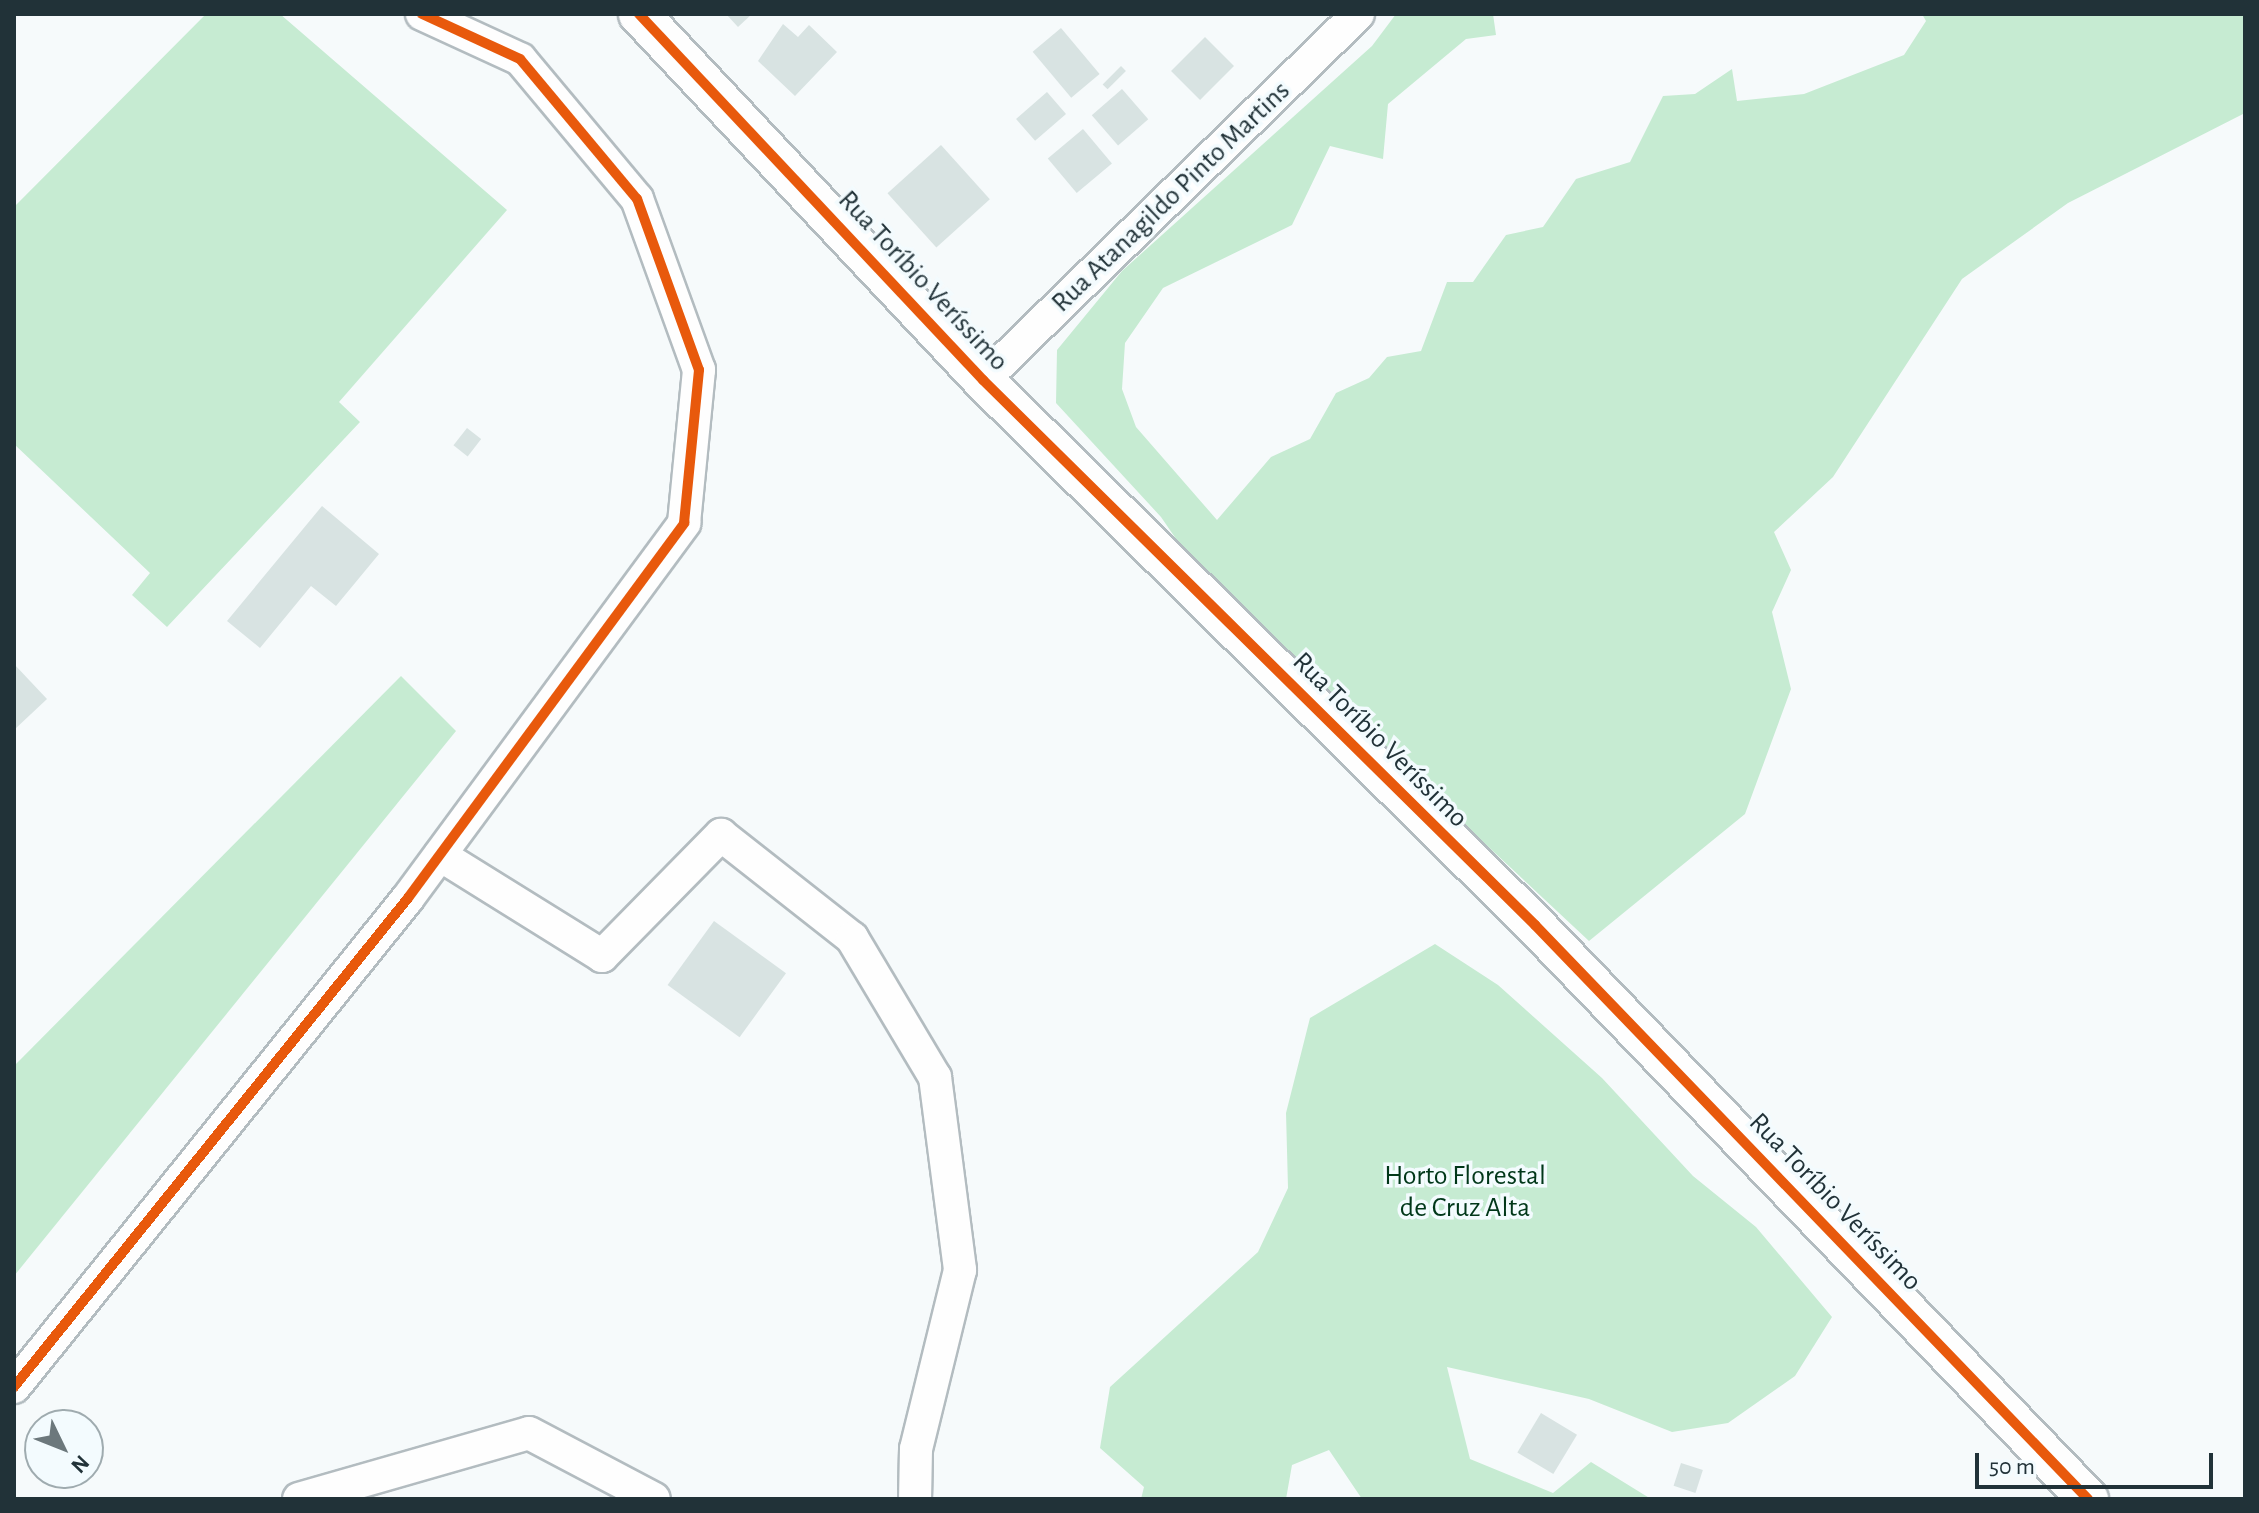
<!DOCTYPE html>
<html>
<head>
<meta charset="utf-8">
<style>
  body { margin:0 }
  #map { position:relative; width:2259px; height:1513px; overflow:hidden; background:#f6fafb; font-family:"Alegreya Sans",sans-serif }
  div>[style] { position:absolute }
  .green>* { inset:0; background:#c6ebd2 }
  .building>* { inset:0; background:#d8e3e2; transform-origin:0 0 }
  .roads { filter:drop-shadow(2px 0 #b3bcc0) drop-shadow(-2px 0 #b3bcc0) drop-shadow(0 2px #b3bcc0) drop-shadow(0 -2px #b3bcc0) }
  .minor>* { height:32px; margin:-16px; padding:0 16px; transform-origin:16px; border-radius:16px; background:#fefefe }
  .tertiary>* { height:40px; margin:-20px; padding:0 20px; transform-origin:20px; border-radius:20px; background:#fefefe }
  .cycleway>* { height:10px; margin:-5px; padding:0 5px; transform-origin:5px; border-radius:5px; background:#e8590c }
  span { translate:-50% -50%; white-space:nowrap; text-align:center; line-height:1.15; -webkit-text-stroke:7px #f3fbfe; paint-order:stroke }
  .street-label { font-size:28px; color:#213238 }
  .park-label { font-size:28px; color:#013719 }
  .frame { position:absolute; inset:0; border:16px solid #213238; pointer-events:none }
  .north { position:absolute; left:24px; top:1409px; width:80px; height:80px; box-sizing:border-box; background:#f3fbfe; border:2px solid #9fabaf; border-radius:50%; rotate:133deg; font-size:22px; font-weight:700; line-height:32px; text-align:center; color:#213238 }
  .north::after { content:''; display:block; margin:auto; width:28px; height:36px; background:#6c787c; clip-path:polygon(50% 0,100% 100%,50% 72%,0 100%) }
  .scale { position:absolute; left:1975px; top:1453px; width:238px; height:36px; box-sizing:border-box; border:4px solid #213238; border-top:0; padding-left:10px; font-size:24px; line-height:28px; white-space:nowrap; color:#213238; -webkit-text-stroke:6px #f3fbfe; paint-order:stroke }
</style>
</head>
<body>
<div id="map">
  <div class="green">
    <div style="clip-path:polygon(206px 14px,280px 14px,507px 210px,339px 402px,360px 422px,167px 627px,132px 595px,150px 573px,14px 444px,14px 207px)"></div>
    <div style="clip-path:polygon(1396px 14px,1493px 14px,1496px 35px,1466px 39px,1388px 104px,1383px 159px,1330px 146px,1292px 225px,1163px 288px,1125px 343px,1122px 389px,1136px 427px,1217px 520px,1271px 457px,1310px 439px,1336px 393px,1369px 378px,1387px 357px,1421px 351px,1447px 282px,1473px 282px,1506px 235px,1543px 227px,1576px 179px,1630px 162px,1663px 96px,1695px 94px,1732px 69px,1737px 101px,1804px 94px,1904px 55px,1926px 21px,1922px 14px,2245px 14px,2245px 113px,2068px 203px,1962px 279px,1833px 477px,1774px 532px,1791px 570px,1772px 612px,1791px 689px,1745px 814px,1589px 941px,1207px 584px,1161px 517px,1056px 403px,1057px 350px,1122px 271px,1372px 46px)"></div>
    <div style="clip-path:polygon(401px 676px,456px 731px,14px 1276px,14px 1066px)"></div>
    <div style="clip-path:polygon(1435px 944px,1498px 985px,1602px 1078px,1693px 1176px,1756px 1227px,1832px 1317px,1795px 1376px,1728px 1423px,1672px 1432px,1589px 1399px,1447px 1367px,1470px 1459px,1553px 1493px,1591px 1462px,1651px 1499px,1362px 1499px,1329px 1450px,1292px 1465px,1286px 1499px,1141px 1499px,1144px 1487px,1100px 1448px,1110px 1387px,1258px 1252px,1288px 1188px,1286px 1113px,1310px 1018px)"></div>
  </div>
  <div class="building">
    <div style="clip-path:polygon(726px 14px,752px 14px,738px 27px)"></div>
    <div style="clip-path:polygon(783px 24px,798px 37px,809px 25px,837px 52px,795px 96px,758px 61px)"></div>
    <div style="left:1061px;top:28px;width:60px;height:37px;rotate:50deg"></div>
    <div style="left:1205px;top:37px;width:41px;height:48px;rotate:45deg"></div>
    <div style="left:1121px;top:66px;width:7px;height:26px;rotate:45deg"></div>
    <div style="left:1122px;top:89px;width:40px;height:40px;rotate:49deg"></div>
    <div style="left:1047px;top:92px;width:29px;height:41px;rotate:49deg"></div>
    <div style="left:1083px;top:129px;width:45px;height:46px;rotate:50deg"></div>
    <div style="left:941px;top:145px;width:73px;height:72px;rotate:48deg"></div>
    <div style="left:467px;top:428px;width:18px;height:22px;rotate:38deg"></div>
    <div style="clip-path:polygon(322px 506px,379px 554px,336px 606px,311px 586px,260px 648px,227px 621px)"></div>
    <div style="clip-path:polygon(14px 664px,47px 699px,14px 730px)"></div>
    <div style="left:714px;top:921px;width:89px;height:79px;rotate:36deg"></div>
    <div style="left:1541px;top:1413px;width:42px;height:46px;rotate:31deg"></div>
    <div style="left:1681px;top:1463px;width:23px;height:24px;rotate:18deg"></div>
  </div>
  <div class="roads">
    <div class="minor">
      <div style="left:983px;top:380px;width:524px;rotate:-44.3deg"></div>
      <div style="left:440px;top:855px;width:191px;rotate:31.9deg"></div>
      <div style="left:602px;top:956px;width:170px;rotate:-45.5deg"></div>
      <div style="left:721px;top:835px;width:167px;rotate:38.2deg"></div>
      <div style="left:852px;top:938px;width:162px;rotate:59.2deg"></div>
      <div style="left:935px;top:1077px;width:195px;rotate:82.6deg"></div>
      <div style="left:960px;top:1270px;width:184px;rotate:103.8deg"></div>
      <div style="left:916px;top:1449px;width:50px;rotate:91.1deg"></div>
      <div style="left:14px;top:1387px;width:628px;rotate:-51.14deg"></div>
      <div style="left:408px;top:898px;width:466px;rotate:-53.6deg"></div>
      <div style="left:684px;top:523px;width:154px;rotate:-84.4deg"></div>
      <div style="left:699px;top:370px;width:182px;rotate:-109.9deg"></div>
      <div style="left:637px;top:199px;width:182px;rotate:-129.9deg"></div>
      <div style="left:520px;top:59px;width:108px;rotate:-155.3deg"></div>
      <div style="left:299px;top:1499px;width:239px;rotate:-16deg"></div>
      <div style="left:529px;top:1433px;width:141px;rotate:27.8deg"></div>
    </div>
    <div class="tertiary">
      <div style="left:639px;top:14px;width:502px;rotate:46.77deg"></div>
      <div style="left:983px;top:380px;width:776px;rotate:44.63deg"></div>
      <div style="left:1535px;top:925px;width:797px;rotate:46.07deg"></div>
    </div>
  </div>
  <div class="cycleway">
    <div style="left:639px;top:14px;width:502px;rotate:46.77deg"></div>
    <div style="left:983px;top:380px;width:776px;rotate:44.63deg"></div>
    <div style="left:1535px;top:925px;width:797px;rotate:46.07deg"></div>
    <div style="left:14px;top:1387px;width:628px;rotate:-51.14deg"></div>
    <div style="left:408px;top:898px;width:466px;rotate:-53.6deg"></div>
    <div style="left:684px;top:523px;width:154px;rotate:-84.4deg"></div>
    <div style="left:699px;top:370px;width:182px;rotate:-109.9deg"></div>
    <div style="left:637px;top:199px;width:182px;rotate:-129.9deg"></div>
    <div style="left:520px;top:59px;width:108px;rotate:-155.3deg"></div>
  </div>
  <div class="street-label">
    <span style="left:1171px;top:197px;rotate:-44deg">Rua Atanagildo Pinto Martins</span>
    <span style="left:923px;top:281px;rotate:47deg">Rua Toríbio Veríssimo</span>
    <span style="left:1380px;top:740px;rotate:45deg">Rua Toríbio Veríssimo</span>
    <span style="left:1835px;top:1202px;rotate:46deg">Rua Toríbio Veríssimo</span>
  </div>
  <div class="park-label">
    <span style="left:1465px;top:1192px">Horto Florestal<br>de Cruz Alta</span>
  </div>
  <div class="frame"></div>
  <div class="north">N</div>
  <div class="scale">50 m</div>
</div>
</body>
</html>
